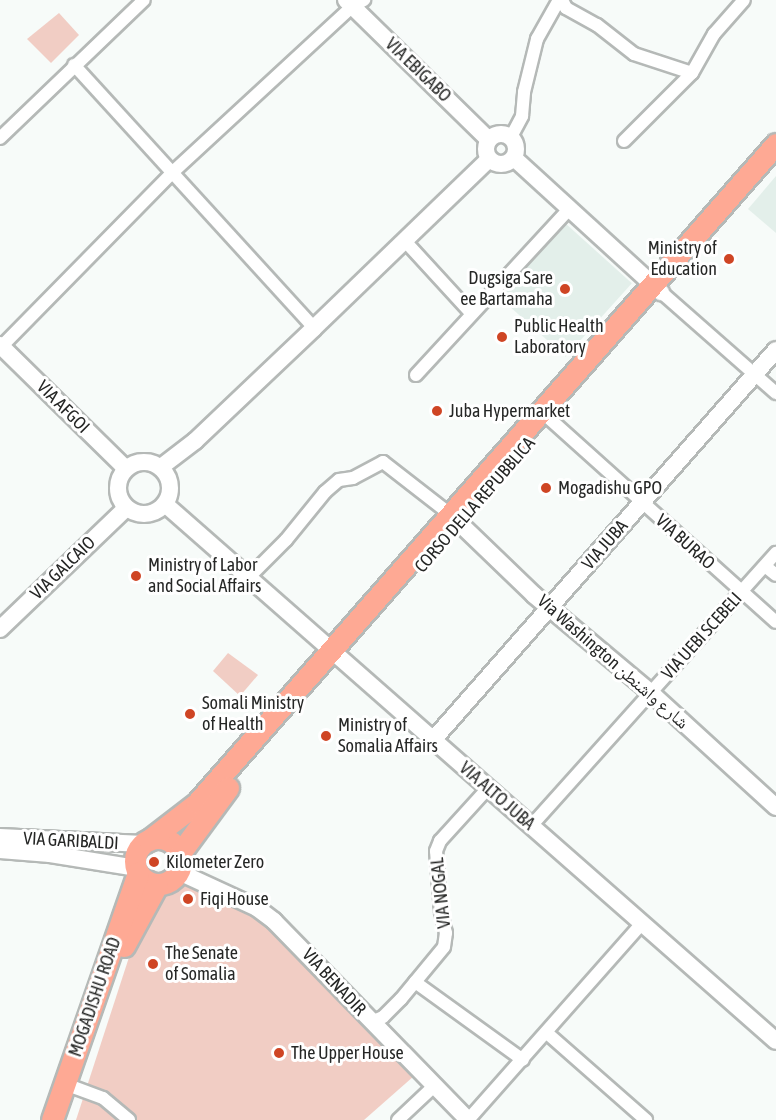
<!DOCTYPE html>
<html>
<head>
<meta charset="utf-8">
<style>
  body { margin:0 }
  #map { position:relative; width:776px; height:1120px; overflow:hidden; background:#f7fbf9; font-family:"Asap Condensed","Noto Naskh Arabic",sans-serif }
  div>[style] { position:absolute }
  .built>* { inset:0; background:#e3efea; transform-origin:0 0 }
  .green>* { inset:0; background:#f1cdc4 }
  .roads { filter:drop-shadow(2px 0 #b5b9b7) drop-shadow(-2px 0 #b5b9b7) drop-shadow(0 2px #b5b9b7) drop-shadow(0 -2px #b5b9b7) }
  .street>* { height:12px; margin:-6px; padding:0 6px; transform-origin:6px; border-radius:6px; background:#fff }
  .secondary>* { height:16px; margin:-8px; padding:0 8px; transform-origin:8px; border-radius:8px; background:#fff }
  .secondary>.ring { margin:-8px; padding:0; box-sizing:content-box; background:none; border:16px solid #fff; border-radius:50% }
  .highway>* { height:21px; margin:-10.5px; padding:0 10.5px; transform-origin:10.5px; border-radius:10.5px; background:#fea994 }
  .highway>.ring { margin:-10.5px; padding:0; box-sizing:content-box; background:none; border:21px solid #fea994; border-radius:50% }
  .dots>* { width:16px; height:16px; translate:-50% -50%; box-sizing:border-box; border:3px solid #fff; border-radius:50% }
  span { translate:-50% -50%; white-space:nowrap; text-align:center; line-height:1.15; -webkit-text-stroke:6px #fff; paint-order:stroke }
  .street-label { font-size:18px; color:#262726 }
  .poi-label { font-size:18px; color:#262726 }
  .right { translate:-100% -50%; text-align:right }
  .left { translate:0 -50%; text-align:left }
</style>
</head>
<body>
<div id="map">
  <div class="built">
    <div style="clip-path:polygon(776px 176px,776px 233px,748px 209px)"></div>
    <div style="left:565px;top:223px;width:90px;height:99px;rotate:42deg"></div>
  </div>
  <div class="green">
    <div style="clip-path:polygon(59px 13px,79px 35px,51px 63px,27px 39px)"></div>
    <div style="clip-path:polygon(228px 653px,258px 675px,240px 696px,213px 671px)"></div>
    <div style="clip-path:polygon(180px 881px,260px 918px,414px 1076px,364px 1120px,76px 1120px,133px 945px,165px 890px)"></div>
  </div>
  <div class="roads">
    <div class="street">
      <div style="left:562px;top:0;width:9px;rotate:63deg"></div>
      <div style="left:566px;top:8px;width:35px;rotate:29deg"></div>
      <div style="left:597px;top:25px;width:47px;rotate:38.1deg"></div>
      <div style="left:634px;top:54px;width:61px;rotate:18.1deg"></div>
      <div style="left:74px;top:65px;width:356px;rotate:47.6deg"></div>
      <div style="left:511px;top:137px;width:24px;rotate:-62deg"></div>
      <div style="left:522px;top:116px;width:24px;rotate:-85deg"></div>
      <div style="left:524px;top:92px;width:55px;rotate:-76.2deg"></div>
      <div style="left:537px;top:39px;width:45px;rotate:-60.6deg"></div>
      <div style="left:0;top:138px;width:199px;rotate:-43.8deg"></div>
      <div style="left:624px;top:141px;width:96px;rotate:-45deg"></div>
      <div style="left:692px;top:73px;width:45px;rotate:-60.6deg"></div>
      <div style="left:714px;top:34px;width:45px;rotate:-48.6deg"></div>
      <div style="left:405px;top:241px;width:98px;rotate:47.5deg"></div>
      <div style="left:661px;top:292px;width:153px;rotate:41.3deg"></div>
      <div style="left:0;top:348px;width:248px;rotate:-45.5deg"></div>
      <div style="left:174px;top:171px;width:243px;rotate:-42.7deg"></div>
      <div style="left:353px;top:6px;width:13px;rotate:-29deg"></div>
      <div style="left:416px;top:375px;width:226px;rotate:-47.3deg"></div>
      <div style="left:542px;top:412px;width:314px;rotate:41.9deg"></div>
      <div style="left:765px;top:566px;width:14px;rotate:39deg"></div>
      <div style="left:248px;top:578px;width:54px;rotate:-45deg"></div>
      <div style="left:286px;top:540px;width:62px;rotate:-50.9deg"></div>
      <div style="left:325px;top:492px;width:18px;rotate:-41deg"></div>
      <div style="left:339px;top:480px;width:14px;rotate:-8deg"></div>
      <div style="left:353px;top:478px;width:34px;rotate:-28deg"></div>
      <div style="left:383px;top:462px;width:86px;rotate:37.9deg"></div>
      <div style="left:531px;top:826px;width:367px;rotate:-48.1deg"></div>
      <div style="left:415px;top:982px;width:133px;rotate:35.8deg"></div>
      <div style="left:371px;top:1022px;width:13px;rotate:-23deg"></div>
      <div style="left:383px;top:1017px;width:25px;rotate:-45deg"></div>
      <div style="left:401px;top:999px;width:67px;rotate:-50.4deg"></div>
      <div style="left:444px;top:947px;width:14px;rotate:-82deg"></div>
      <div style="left:446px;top:933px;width:21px;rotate:-104deg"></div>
      <div style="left:441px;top:913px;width:62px;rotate:-94.6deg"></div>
      <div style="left:436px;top:851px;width:11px;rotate:-68deg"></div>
      <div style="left:440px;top:841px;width:72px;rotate:-47.8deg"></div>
      <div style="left:547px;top:1033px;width:132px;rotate:41.3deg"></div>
      <div style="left:65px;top:1084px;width:40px;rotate:20.2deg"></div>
      <div style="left:103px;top:1098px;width:34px;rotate:40deg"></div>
      <div style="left:398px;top:1120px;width:48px;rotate:-43.3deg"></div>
      <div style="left:468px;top:1120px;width:263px;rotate:-48.5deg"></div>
    </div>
    <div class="secondary">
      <div style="left:346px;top:0;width:200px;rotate:44.4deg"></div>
      <div class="ring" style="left:486px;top:134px;width:14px;height:14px"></div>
      <div style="left:514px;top:158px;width:199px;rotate:42.4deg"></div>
      <div style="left:0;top:345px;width:175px;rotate:44.5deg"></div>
      <div class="ring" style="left:118px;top:462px;width:36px;height:36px"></div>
      <div style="left:161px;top:467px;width:43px;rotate:-37.4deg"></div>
      <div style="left:195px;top:441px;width:164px;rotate:-43.5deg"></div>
      <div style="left:314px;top:328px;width:243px;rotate:-44deg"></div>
      <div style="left:165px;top:504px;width:813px;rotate:41.31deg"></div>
      <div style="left:451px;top:515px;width:115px;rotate:43.9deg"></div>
      <div style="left:534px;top:595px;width:153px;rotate:39.9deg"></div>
      <div style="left:651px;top:693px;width:169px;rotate:42.4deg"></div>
      <div style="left:0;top:629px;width:175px;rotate:-43.8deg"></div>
      <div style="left:433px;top:740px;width:519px;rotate:-48.67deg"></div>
      <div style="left:0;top:837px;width:143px;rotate:2.8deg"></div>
      <div style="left:0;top:850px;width:50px;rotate:4.6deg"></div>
      <div style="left:50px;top:854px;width:87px;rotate:9.2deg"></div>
      <div style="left:179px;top:872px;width:86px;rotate:24.8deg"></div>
      <div style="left:257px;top:908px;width:21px;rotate:37deg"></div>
      <div style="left:274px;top:921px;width:278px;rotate:45.7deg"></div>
    </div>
    <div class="highway">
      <div class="ring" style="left:135px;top:838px;width:25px;height:25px"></div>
      <div style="left:149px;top:840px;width:61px;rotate:-37.6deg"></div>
      <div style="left:197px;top:803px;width:877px;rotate:-48.7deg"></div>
      <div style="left:180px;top:853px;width:81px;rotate:-53.6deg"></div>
      <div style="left:124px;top:946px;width:69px;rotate:-61.6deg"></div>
      <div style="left:52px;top:1120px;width:262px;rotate:-70.8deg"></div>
    </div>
  </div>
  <div class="dots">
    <div style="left:729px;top:259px;background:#cf4524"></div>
    <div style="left:565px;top:289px;background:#cf4524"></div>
    <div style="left:502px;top:337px;background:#cf4524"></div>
    <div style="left:437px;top:411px;background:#cf4524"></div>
    <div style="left:546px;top:488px;background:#cf4524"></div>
    <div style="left:136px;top:576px;background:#cf4524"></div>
    <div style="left:190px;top:714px;background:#cf4524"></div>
    <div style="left:326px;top:736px;background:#cf4524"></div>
    <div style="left:154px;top:862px;background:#cf4524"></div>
    <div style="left:188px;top:899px;background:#cf4524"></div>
    <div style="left:153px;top:964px;background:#cf4524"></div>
    <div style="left:279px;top:1053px;background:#cf4524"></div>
  </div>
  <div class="street-label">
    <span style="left:418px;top:70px;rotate:44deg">VIA EBIGABO</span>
    <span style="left:63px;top:407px;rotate:45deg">VIA AFGOI</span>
    <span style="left:475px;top:505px;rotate:-49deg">CORSO DELLA REPUBBLICA</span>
    <span style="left:685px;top:542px;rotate:42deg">VIA BURAO</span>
    <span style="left:605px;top:545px;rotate:-49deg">VIA JUBA</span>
    <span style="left:63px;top:568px;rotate:-44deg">VIA GALCAIO</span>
    <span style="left:702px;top:636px;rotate:-48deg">VIA UEBI SCEBELI</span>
    <span style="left:613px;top:662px;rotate:41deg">Via Washington شارع واشنطن</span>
    <span style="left:497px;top:796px;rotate:41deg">VIA ALTO JUBA</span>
    <span style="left:71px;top:841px;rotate:3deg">VIA GARIBALDI</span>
    <span style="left:441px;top:893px;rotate:-96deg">VIA NOGAL</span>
    <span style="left:334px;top:982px;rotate:47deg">VIA BENADIR</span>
    <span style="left:95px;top:997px;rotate:-71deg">MOGADISHU ROAD</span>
  </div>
  <div class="poi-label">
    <span class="right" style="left:717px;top:259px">Ministry of<br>Education</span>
    <span class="right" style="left:553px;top:289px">Dugsiga Sare<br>ee Bartamaha</span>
    <span class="left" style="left:514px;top:337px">Public Health<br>Laboratory</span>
    <span class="left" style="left:449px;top:411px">Juba Hypermarket</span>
    <span class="left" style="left:558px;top:488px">Mogadishu GPO</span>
    <span class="left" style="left:148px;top:576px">Ministry of Labor<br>and Social Affairs</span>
    <span class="left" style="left:202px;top:714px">Somali Ministry<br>of Health</span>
    <span class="left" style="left:338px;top:736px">Ministry of<br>Somalia Affairs</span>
    <span class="left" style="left:166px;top:862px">Kilometer Zero</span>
    <span class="left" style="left:200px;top:899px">Fiqi House</span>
    <span class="left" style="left:165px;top:964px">The Senate<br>of Somalia</span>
    <span class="left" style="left:291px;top:1053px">The Upper House</span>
  </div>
</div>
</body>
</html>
